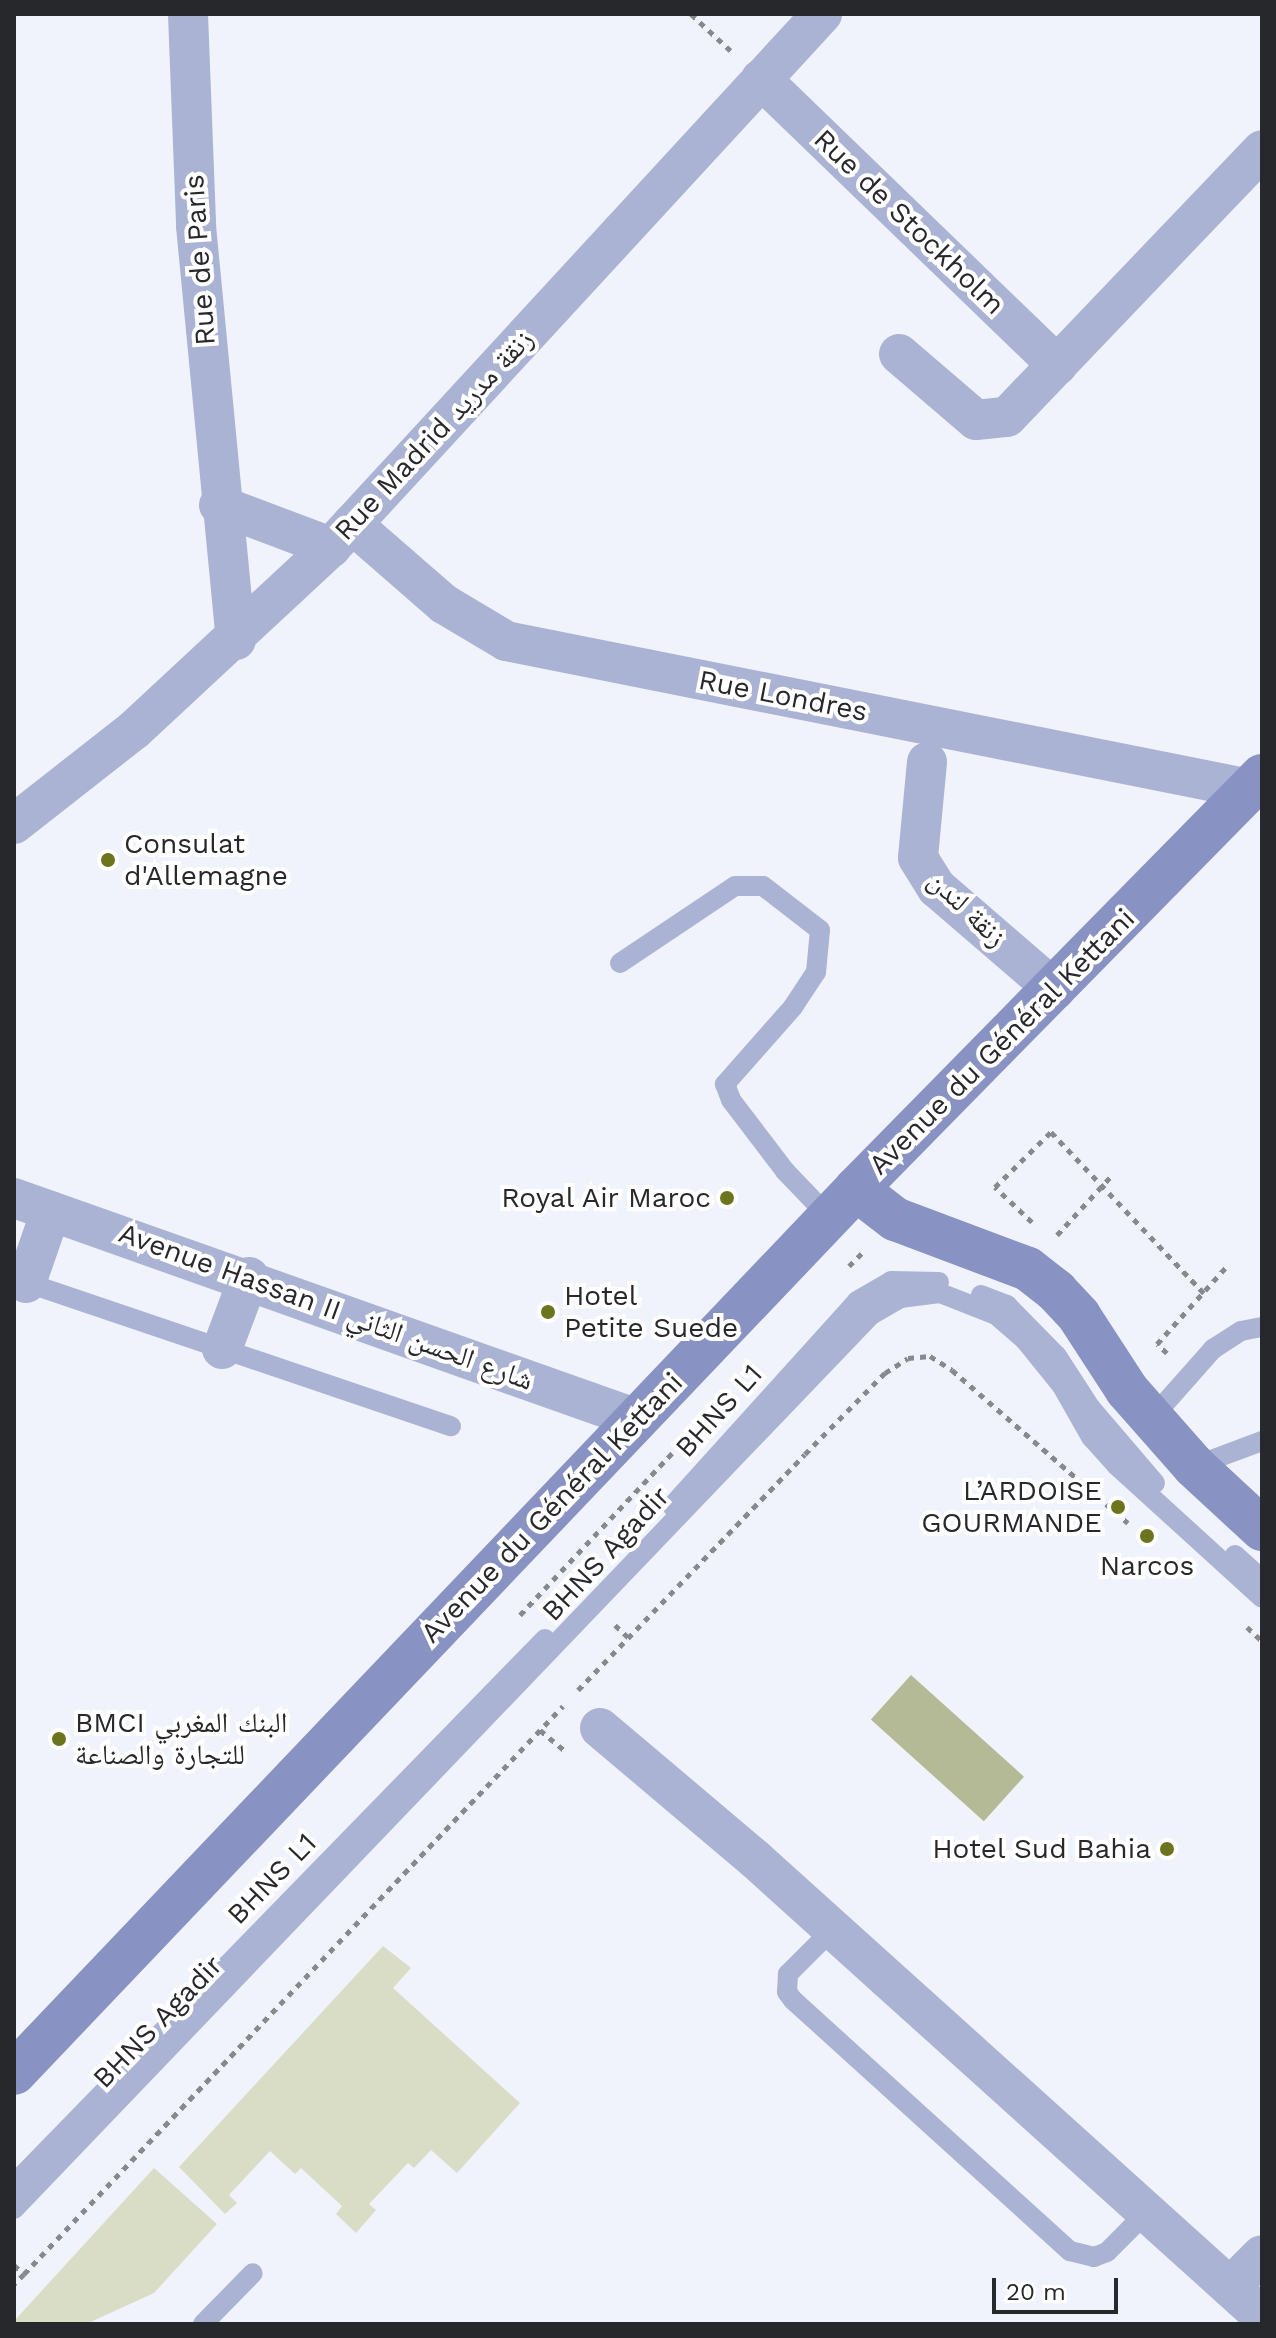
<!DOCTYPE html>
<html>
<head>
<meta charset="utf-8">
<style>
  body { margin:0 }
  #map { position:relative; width:1276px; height:2338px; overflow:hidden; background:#f0f3fb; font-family:"Work Sans","Noto Naskh Arabic",sans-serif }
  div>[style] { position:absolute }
  .green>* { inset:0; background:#d9ddc5 }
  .water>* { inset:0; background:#b4b996; transform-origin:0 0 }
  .path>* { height:5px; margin-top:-2.5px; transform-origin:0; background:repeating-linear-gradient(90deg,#87898e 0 6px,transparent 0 12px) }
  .lane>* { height:20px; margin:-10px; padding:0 10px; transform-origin:10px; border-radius:10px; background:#abb3d4 }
  .street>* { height:40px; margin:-20px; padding:0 20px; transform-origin:20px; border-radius:20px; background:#abb3d4 }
  .secondary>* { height:44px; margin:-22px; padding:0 22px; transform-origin:22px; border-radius:22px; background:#8893c4 }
  .dots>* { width:22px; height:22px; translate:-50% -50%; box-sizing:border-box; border:4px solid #fff; border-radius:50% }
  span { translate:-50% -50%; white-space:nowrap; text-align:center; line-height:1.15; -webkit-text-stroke:8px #fff; paint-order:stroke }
  .street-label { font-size:28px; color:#27282b }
  .poi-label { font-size:28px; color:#27282b }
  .left { translate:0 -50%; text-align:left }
  .right { translate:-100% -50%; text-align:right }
  .frame { position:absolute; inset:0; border:16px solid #27282b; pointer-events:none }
  .scale { position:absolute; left:992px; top:2278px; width:126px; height:36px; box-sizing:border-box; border:4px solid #27282b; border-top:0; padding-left:10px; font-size:24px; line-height:28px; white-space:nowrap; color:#27282b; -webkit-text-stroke:6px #fff; paint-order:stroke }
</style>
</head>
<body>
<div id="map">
  <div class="green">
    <div style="clip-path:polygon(383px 1946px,411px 1968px,393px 1988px,520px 2103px,457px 2173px,431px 2150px,414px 2168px,408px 2163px,369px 2204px,376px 2210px,356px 2233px,336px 2214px,342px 2206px,301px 2168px,295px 2174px,270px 2151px,229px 2195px,237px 2203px,225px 2214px,179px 2167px)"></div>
    <div style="clip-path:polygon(154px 2168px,217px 2224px,154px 2293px,86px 2324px,19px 2324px,15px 2320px)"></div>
  </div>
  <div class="water">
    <div style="left:911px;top:1675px;width:152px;height:60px;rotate:42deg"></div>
  </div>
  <div class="path">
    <div style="left:691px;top:14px;width:54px;rotate:42.8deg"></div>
    <div style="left:1032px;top:1222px;width:51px;rotate:-136.6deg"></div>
    <div style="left:995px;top:1187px;width:78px;rotate:-44.5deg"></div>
    <div style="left:1051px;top:1132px;width:222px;rotate:46.5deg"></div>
    <div style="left:1057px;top:1235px;width:84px;rotate:-47.4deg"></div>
    <div style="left:849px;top:1266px;width:23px;rotate:-45deg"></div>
    <div style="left:1167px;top:1353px;width:13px;rotate:-138deg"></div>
    <div style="left:1157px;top:1344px;width:103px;rotate:-48.1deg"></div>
    <div style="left:520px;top:1615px;width:254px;rotate:-46.8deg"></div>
    <div style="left:615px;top:1625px;width:19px;rotate:43deg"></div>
    <div style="left:1247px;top:1627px;width:21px;rotate:43deg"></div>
    <div style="left:578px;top:1690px;width:327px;rotate:-46.1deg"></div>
    <div style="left:805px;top:1454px;width:114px;rotate:-45.4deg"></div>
    <div style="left:885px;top:1373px;width:27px;rotate:-33deg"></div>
    <div style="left:908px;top:1358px;width:22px;rotate:-5deg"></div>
    <div style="left:930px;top:1356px;width:26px;rotate:32deg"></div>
    <div style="left:952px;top:1370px;width:233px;rotate:41deg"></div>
    <div style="left:540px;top:1730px;width:31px;rotate:40deg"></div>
    <div style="left:14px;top:2265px;width:13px;rotate:42deg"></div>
    <div style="left:24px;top:2274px;width:14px;rotate:135deg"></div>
    <div style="left:24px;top:2274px;width:783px;rotate:-46.5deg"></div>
  </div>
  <div class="lane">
    <div style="left:620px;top:963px;width:138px;rotate:-33.8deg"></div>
    <div style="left:735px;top:886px;width:28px"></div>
    <div style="left:763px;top:886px;width:72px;rotate:37.7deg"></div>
    <div style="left:820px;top:930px;width:42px;rotate:95.4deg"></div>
    <div style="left:816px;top:972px;width:42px;rotate:123.3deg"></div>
    <div style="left:793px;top:1007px;width:103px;rotate:131.4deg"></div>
    <div style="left:725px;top:1084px;width:17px;rotate:69deg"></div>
    <div style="left:731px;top:1100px;width:89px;rotate:52.7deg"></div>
    <div style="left:785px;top:1171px;width:65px;rotate:46.2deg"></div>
    <div style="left:19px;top:1280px;width:456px;rotate:18.7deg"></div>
    <div style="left:981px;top:1295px;width:28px;rotate:21deg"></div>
    <div style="left:1007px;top:1305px;width:71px;rotate:45.6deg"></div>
    <div style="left:1057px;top:1356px;width:61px;rotate:57.1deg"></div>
    <div style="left:1090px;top:1407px;width:100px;rotate:49.5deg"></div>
    <div style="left:1151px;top:1419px;width:94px;rotate:-48.5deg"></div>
    <div style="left:1213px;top:1349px;width:33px;rotate:-33deg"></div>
    <div style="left:1241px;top:1331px;width:21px;rotate:-11deg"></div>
    <div style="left:1195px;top:1466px;width:72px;rotate:-20.5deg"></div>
    <div style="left:672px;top:1506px;width:276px;rotate:-47.9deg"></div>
    <div style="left:857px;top:1301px;width:39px;rotate:-30deg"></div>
    <div style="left:891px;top:1281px;width:48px;rotate:1.2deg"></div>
    <div style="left:1235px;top:1555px;width:36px;rotate:42deg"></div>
    <div style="left:833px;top:1929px;width:64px;rotate:135deg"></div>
    <div style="left:788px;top:1974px;width:18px;rotate:93deg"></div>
    <div style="left:787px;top:1992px;width:10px;rotate:53deg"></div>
    <div style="left:793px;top:2000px;width:374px;rotate:42.2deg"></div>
    <div style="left:1070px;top:2251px;width:25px;rotate:14deg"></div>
    <div style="left:1094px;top:2257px;width:14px;rotate:-21deg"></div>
    <div style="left:1107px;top:2252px;width:57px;rotate:-45deg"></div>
    <div style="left:14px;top:2184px;width:761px;rotate:-45.75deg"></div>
    <div style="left:14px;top:2209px;width:1238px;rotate:-46.21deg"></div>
    <div style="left:871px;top:1315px;width:34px;rotate:-30deg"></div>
    <div style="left:900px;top:1298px;width:40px;rotate:-7.1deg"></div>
    <div style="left:940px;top:1293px;width:60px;rotate:21.4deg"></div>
    <div style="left:996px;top:1315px;width:37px;rotate:41deg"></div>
    <div style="left:1024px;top:1339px;width:60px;rotate:51deg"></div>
    <div style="left:1062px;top:1386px;width:59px;rotate:60.4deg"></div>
    <div style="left:1091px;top:1437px;width:38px;rotate:48deg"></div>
    <div style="left:1116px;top:1465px;width:197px;rotate:42.3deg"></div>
    <div style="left:203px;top:2324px;width:71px;rotate:-45.6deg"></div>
  </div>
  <div class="street">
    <div style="left:188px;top:14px;width:212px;rotate:87.8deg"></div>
    <div style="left:196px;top:226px;width:416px;rotate:84.5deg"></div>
    <div style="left:761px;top:79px;width:412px;rotate:44deg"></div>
    <div style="left:899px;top:354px;width:101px;rotate:40.6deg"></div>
    <div style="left:976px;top:420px;width:31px;rotate:-6deg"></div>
    <div style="left:1007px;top:417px;width:369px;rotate:-46.3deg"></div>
    <div style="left:219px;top:505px;width:120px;rotate:20.6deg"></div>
    <div style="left:352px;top:524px;width:122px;rotate:41deg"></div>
    <div style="left:444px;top:604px;width:72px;rotate:30.8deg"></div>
    <div style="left:506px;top:641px;width:759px;rotate:11.25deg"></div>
    <div style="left:927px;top:762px;width:96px;rotate:95.4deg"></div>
    <div style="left:918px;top:858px;width:36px;rotate:58deg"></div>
    <div style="left:937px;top:888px;width:156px;rotate:40.8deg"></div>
    <div style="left:14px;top:824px;width:152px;rotate:-38.1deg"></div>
    <div style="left:134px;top:730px;width:269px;rotate:-42.9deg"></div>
    <div style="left:331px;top:547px;width:725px;rotate:-47.35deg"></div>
    <div style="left:14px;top:1198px;width:661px;rotate:19.53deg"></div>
    <div style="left:26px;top:1283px;width:76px;rotate:-70.9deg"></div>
    <div style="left:222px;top:1349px;width:77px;rotate:-69.4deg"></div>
    <div style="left:600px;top:1728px;width:203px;rotate:40.2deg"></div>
    <div style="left:755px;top:1859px;width:683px;rotate:42.03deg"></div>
    <div style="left:1230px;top:2287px;width:45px;rotate:-45deg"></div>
  </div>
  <div class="secondary">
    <div style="left:856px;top:1189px;width:49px;rotate:37.6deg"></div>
    <div style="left:895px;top:1219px;width:142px;rotate:20.6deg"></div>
    <div style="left:1028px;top:1269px;width:36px;rotate:38deg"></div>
    <div style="left:1056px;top:1291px;width:34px;rotate:47deg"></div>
    <div style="left:1079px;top:1316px;width:88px;rotate:57deg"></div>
    <div style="left:1127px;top:1390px;width:101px;rotate:48.6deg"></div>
    <div style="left:1194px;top:1466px;width:93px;rotate:42.8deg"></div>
    <div style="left:14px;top:2073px;width:1221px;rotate:-46.39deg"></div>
    <div style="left:856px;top:1189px;width:579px;rotate:-45.49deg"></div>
  </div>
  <div class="dots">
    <div style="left:108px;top:860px;background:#6c741d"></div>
    <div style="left:727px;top:1198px;background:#6c741d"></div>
    <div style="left:548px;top:1312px;background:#6c741d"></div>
    <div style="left:1118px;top:1507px;background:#6c741d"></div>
    <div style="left:1147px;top:1536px;background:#6c741d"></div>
    <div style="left:59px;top:1739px;background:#6c741d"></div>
    <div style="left:1167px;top:1849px;background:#6c741d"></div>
  </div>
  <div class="street-label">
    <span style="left:909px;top:222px;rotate:44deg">Rue de Stockholm</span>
    <span style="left:200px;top:260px;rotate:-94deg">Rue de Paris</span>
    <span style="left:434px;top:435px;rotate:-47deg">Rue Madrid زنقة مدريد</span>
    <span style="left:783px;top:696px;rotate:11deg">Rue Londres</span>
    <span style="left:967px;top:909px;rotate:44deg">زنقة لندن</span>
    <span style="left:1002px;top:1042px;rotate:-45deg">Avenue du Général Kettani</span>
    <span style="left:326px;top:1307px;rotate:20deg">Avenue Hassan II شارع الحسن الثاني</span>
    <span style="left:719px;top:1411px;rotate:-48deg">BHNS L1</span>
    <span style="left:552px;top:1508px;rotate:-46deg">Avenue du Général Kettani</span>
    <span style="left:606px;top:1554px;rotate:-47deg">BHNS Agadir</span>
    <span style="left:272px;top:1879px;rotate:-46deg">BHNS L1</span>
    <span style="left:158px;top:2022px;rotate:-46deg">BHNS Agadir</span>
  </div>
  <div class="poi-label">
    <span class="left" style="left:124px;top:860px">Consulat<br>d'Allemagne</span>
    <span class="right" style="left:711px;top:1198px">Royal Air Maroc</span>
    <span class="left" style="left:564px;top:1312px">Hotel<br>Petite Suede</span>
    <span class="right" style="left:1102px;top:1507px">L’ARDOISE<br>GOURMANDE</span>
    <span style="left:1147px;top:1566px">Narcos</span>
    <span class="left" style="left:75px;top:1739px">BMCI البنك المغربي<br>للتجارة والصناعة</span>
    <span class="right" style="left:1151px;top:1849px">Hotel Sud Bahia</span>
  </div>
  <div class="frame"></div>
  <div class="scale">20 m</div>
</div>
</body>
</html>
